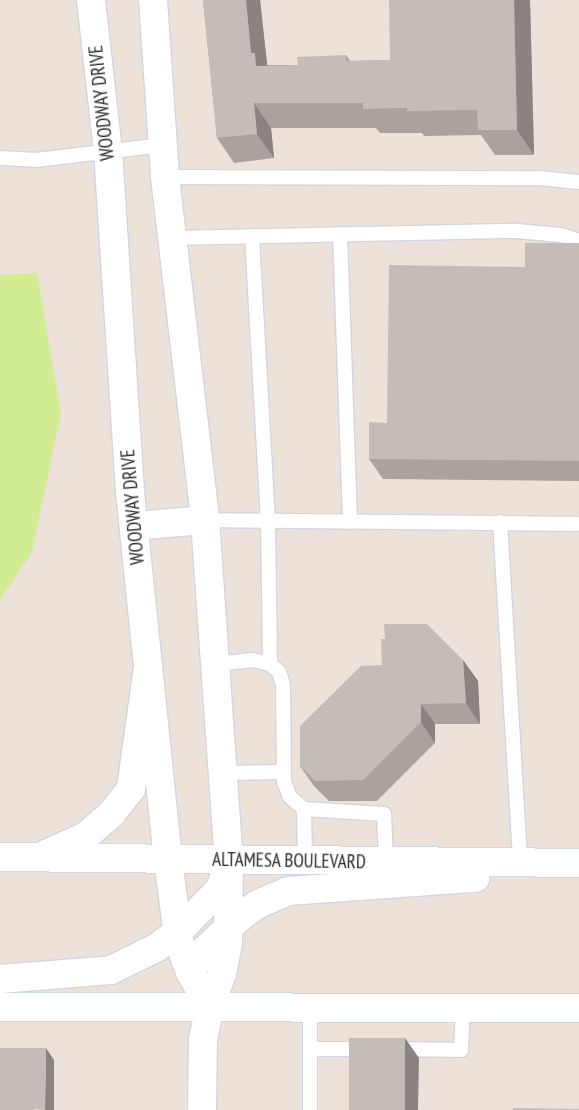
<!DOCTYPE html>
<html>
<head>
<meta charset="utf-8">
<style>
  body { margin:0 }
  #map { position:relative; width:579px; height:1110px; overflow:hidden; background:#ece2da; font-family:"PT Sans Narrow",sans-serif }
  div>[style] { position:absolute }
  .pitch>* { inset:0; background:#d2ec91 }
  .roads { filter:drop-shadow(1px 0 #d0d6e3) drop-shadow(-1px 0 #d0d6e3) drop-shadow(0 1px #d0d6e3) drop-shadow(0 -1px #d0d6e3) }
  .service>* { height:14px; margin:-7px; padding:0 7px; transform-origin:7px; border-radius:7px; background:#fff }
  .tertiary>* { height:28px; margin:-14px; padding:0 14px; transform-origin:14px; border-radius:14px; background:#fff }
  .secondary>* { height:28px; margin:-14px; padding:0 14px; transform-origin:14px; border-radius:14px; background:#fff }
  .wall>* { inset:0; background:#a9a29d }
  .shaded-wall>* { inset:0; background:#898480 }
  .building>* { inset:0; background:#c4bcb7; transform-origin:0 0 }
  span { translate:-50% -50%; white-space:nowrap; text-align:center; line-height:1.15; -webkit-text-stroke:4.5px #fff; paint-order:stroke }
  .street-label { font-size:19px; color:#292929 }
</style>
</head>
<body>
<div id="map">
  <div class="pitch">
    <div style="clip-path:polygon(37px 273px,61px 413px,32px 552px,0 600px,0 275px)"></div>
  </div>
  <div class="roads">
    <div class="service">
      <div style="left:0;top:158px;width:36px;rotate:3deg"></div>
      <div style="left:36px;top:160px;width:127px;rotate:-6.8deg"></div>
      <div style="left:165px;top:177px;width:374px;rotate:0.2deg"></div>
      <div style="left:539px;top:178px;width:40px;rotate:5.7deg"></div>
      <div style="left:340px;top:234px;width:288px;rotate:88deg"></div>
      <div style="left:252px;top:236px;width:285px;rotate:86.8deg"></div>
      <div style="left:268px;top:521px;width:143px;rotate:89.2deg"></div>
      <div style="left:172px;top:238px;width:345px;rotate:-1.2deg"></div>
      <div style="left:517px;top:231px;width:44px;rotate:5.2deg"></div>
      <div style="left:561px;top:235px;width:19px;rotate:18deg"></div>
      <div style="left:205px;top:520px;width:374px;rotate:0.6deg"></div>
      <div style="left:500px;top:522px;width:342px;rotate:86.6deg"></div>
      <div style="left:215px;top:664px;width:38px;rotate:-6deg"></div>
      <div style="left:253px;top:660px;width:17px;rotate:13deg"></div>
      <div style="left:270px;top:664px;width:12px;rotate:42deg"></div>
      <div style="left:279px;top:672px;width:13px;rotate:72deg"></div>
      <div style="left:283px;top:684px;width:98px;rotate:89.4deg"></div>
      <div style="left:284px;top:782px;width:16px;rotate:68deg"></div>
      <div style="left:290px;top:797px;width:18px;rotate:41deg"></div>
      <div style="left:304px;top:809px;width:80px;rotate:3.6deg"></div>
      <div style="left:384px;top:814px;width:48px;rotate:87.6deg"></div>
      <div style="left:223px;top:773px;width:61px;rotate:-0.9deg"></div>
      <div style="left:304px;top:809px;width:52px;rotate:88.9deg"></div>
      <div style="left:310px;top:1049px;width:57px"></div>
      <div style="left:396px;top:1049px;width:65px;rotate:0.9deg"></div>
      <div style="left:461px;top:1050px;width:42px;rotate:-87.3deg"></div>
      <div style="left:310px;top:1110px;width:104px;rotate:-90deg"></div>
    </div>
    <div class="tertiary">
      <div style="left:91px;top:0;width:152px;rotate:83.6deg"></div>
      <div style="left:108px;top:151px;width:342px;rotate:86.3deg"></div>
      <div style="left:130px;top:492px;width:370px;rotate:84.1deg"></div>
      <div style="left:168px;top:860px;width:83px;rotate:82.4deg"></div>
      <div style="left:179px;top:942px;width:32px;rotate:70deg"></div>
      <div style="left:190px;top:972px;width:39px;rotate:60deg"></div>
      <div style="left:153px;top:0;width:177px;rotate:86.1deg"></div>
      <div style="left:165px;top:177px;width:345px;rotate:83.3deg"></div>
      <div style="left:205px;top:520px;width:342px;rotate:86deg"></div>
      <div style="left:229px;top:861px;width:82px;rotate:90.7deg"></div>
      <div style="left:228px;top:943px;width:32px;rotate:101deg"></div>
      <div style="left:222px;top:974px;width:34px;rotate:111deg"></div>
      <div style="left:210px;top:1006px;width:34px;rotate:102deg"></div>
      <div style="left:203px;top:1039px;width:71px;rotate:90.8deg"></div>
      <div style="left:134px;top:526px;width:71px;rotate:-4.8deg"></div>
    </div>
    <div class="secondary">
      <div style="left:44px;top:855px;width:46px;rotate:-24.3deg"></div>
      <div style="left:86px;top:836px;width:35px;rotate:-41deg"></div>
      <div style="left:112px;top:813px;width:31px;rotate:-52deg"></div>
      <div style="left:131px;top:789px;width:124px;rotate:-82.1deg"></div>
      <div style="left:0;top:857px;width:579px;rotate:0.59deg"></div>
      <div style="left:190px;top:972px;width:27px;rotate:-56deg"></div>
      <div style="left:205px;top:950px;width:48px;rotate:-43.3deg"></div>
      <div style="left:240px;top:917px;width:22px;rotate:-36deg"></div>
      <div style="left:258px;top:904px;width:33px;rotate:-23deg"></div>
      <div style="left:288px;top:891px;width:188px;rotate:-4deg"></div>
      <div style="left:0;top:979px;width:111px;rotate:-4.6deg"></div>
      <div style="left:111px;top:970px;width:50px;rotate:-26.1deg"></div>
      <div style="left:156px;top:948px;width:27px;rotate:-36deg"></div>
      <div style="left:178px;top:932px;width:60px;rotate:-45.7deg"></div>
      <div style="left:220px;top:889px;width:29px;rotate:-72deg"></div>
      <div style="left:0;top:1007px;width:579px;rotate:0.1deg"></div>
    </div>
  </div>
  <div class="wall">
    <div style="clip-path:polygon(203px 0,260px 0,267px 65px,298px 65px,346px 55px,350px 61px,390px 60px,530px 0,534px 155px,495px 155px,481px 135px,424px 136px,422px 133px,380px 133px,376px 128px,271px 128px,274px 158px,234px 163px,217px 138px)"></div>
    <div style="clip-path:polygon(579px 243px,579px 481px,383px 479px,369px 459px,387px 423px)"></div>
    <div style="clip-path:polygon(463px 660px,478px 681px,480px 724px,435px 724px,435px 743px,377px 801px,329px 801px,314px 786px,300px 766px,382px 665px)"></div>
  </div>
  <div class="shaded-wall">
    <div style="clip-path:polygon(246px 0,260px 0,268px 72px,256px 66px,251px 53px)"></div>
    <div style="clip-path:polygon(514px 0,530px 0,534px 155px,517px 130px)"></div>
    <div style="clip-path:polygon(254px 103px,271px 128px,274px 158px,257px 134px)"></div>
    <div style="clip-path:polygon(463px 660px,478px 681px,480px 724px,466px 703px)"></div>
    <div style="clip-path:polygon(421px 704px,435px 724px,435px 743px,421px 722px)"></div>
    <div style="clip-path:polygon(405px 1038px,419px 1058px,418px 1110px,404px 1110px)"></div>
    <div style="clip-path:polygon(46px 1048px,54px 1060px,54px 1110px,45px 1110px)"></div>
  </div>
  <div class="building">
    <div style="clip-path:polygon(203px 0,246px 0,251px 53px,255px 53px,256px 66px,298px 65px,297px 57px,346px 55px,346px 61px,390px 60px,389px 0,514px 0,517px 130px,478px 130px,477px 110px,407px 111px,407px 108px,363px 109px,363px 103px,254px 103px,257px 134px,217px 138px)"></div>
    <div style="clip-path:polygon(525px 243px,579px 243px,579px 461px,369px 459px,369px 422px,387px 423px,389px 265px,525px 267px)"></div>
    <div style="clip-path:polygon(384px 624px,427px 624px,463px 660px,466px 703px,421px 704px,421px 722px,363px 780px,315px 781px,300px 766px,300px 726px,361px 666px,382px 665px,381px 639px,385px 639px)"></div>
    <div style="left:349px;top:1038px;width:56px;height:72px"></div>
    <div style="clip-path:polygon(0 1048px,46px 1048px,45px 1110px,34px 1109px,34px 1110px,0 1110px)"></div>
    <div style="clip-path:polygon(513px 1108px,579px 1109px,579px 1110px,513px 1110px)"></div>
  </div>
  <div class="street-label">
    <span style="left:102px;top:103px;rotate:-96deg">WOODWAY DRIVE</span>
    <span style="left:133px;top:507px;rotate:-95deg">WOODWAY DRIVE</span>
    <span style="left:289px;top:861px;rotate:1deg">ALTAMESA BOULEVARD</span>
  </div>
</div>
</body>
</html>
